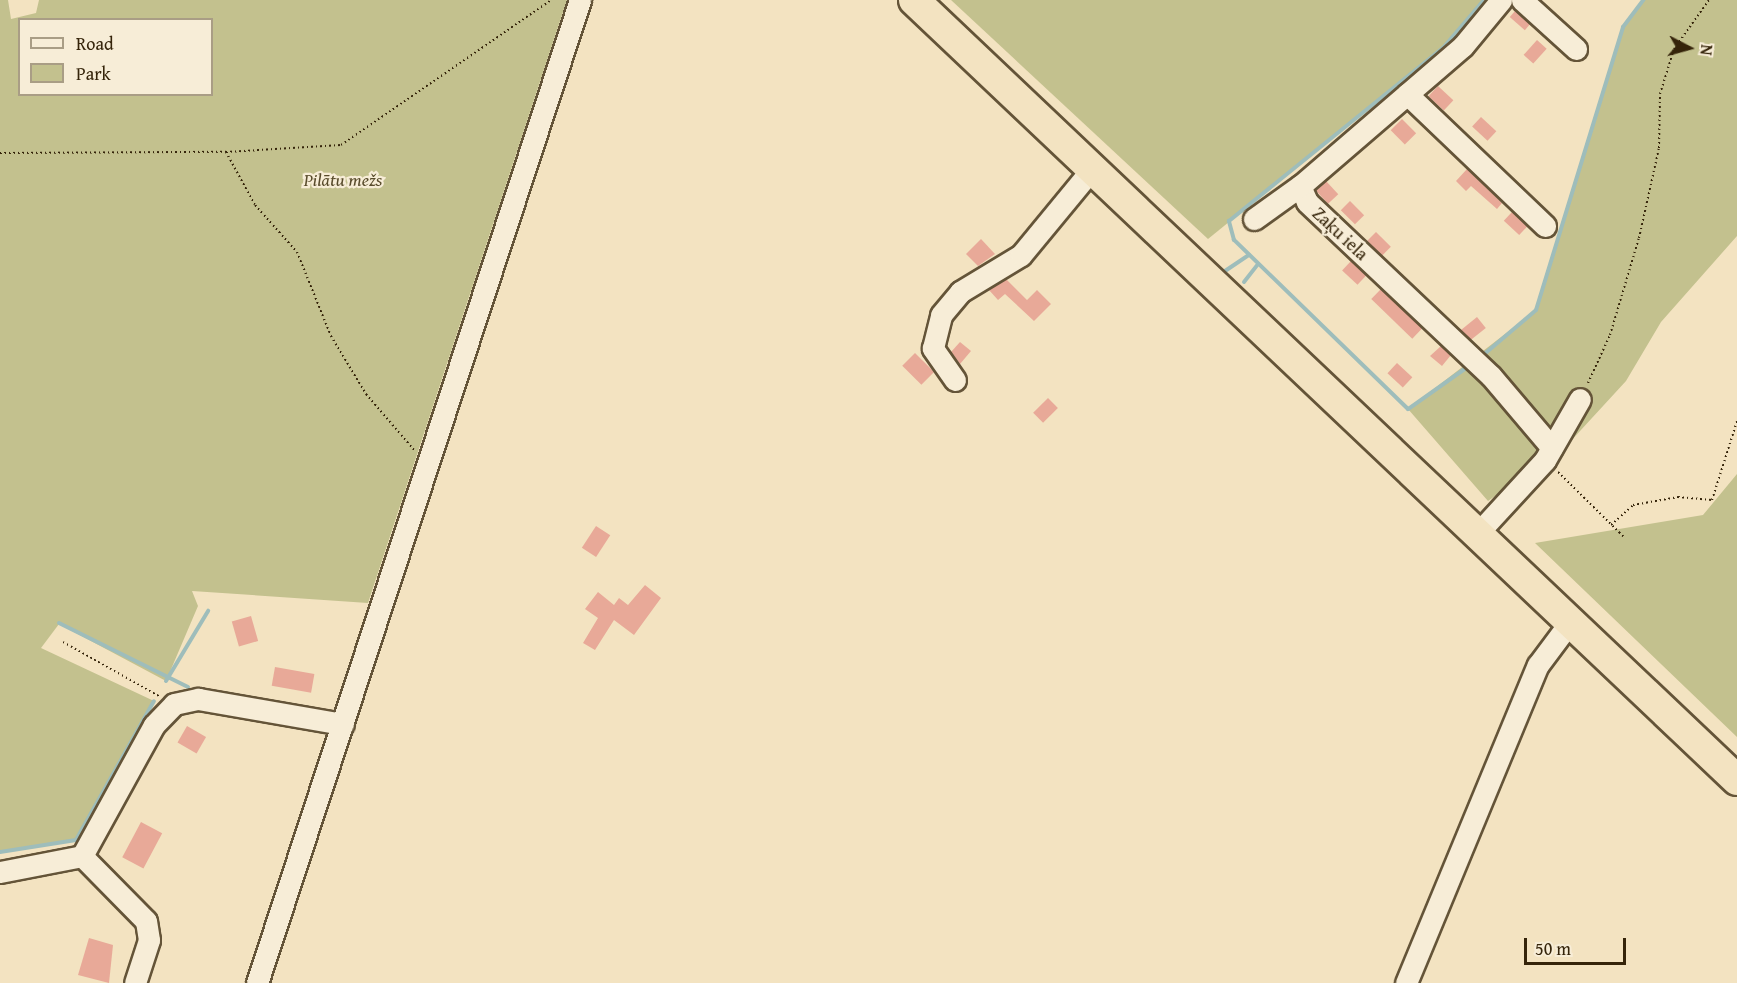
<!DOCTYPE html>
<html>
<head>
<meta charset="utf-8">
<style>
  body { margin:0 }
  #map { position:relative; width:1737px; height:983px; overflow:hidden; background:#f3e3c1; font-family:"Gentium Book Plus",serif }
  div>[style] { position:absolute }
  .green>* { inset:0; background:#c3c18e }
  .stream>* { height:4px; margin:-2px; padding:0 2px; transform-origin:2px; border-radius:2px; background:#9ebdbb }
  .building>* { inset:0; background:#e8a998; transform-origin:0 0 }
  .path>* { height:2px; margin-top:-1px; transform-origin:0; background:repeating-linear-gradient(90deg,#35240a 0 1.5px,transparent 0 4.5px) }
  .roads { filter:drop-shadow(2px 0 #645438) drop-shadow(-2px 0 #645438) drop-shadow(0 2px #645438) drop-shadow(0 -2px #645438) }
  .minor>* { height:21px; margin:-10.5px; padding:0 10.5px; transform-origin:10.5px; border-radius:10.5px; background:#f7edd7 }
  .highway>* { height:30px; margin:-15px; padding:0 15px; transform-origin:15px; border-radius:15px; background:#f3e3c1 }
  span { translate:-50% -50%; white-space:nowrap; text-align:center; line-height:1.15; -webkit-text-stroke:4.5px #f7edd7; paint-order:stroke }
  .park-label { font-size:18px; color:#584b2b; font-style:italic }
  .street-label { font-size:18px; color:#35240a }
  .legend { position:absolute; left:18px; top:18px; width:195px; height:78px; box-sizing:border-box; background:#f7edd7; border:2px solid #a99d85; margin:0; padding:8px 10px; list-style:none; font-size:18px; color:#35240a }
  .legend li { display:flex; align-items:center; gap:12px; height:30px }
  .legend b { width:30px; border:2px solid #a99d85 }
  .north { position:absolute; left:1659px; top:18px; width:60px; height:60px; -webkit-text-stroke:4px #f7edd7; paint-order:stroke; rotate:96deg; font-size:16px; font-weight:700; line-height:24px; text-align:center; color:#35240a }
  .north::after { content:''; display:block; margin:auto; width:21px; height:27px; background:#35240a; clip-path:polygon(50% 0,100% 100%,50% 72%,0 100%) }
  .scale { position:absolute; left:1524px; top:938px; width:102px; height:27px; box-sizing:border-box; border:3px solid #35240a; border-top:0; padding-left:8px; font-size:18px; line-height:21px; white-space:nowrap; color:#35240a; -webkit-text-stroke:4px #f7edd7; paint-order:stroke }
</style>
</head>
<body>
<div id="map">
  <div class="green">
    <div style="clip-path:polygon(evenodd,0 0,8px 0,11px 19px,36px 13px,39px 0,567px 0,368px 603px,192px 591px,198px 606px,166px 681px,59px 624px,41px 648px,154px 701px,76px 840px,0 852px,0 0,20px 20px,212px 20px,212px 94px,20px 94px,20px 20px)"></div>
    <div style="clip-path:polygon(951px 0,1484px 0,1443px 48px,1208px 239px)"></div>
    <div style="clip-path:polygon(1643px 0,1737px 0,1737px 236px,1661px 322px,1626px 381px,1569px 443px,1488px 501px,1408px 409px,1536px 310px,1623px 27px)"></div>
    <div style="clip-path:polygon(1737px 474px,1737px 737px,1535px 543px,1703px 515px)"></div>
  </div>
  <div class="stream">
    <div style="left:1225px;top:271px;width:29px;rotate:-34deg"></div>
    <div style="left:1244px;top:282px;width:23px;rotate:-52deg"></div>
    <div style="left:1482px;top:356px;width:71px;rotate:-40.4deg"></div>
    <div style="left:1536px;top:310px;width:296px;rotate:-72.9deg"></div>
    <div style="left:1623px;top:27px;width:34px;rotate:-53deg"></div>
    <div style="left:1466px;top:368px;width:71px;rotate:144.7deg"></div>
    <div style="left:1408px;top:409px;width:243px;rotate:-135.8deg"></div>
    <div style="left:1234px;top:240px;width:20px;rotate:-105deg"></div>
    <div style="left:1229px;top:221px;width:275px;rotate:-39deg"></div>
    <div style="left:1443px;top:48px;width:63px;rotate:-49.5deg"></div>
    <div style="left:59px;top:623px;width:144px;rotate:26.4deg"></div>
    <div style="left:166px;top:681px;width:82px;rotate:-59deg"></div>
    <div style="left:0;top:852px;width:77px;rotate:-9deg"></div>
    <div style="left:76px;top:840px;width:159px;rotate:-60.7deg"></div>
  </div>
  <div class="building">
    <div style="left:1515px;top:11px;width:20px;height:8px;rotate:41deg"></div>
    <div style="left:1537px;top:40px;width:13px;height:20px;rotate:42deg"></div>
    <div style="left:1438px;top:86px;width:21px;height:14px;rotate:43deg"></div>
    <div style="left:1481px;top:117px;width:21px;height:13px;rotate:43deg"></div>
    <div style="left:1402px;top:119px;width:20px;height:16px;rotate:45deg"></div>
    <div style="clip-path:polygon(1467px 169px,1502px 203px,1497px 209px,1471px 186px,1466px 191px,1456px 181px)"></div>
    <div style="left:1326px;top:181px;width:18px;height:14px;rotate:47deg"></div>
    <div style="left:1350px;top:201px;width:20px;height:13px;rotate:45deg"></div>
    <div style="left:1512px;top:212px;width:21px;height:12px;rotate:43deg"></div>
    <div style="left:1376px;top:232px;width:21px;height:13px;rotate:45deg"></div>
    <div style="clip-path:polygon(981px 239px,995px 254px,978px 266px,966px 254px)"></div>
    <div style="left:1351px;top:261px;width:21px;height:13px;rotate:43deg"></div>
    <div style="clip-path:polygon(1006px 279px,1027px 300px,1037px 290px,1051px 304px,1034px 321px,1005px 294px,998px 300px,989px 290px)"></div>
    <div style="left:1381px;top:289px;width:57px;height:14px;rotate:44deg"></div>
    <div style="left:1477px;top:317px;width:14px;height:21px;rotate:51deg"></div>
    <div style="clip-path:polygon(960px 342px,971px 351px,960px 364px,951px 352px)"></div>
    <div style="clip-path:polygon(1441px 346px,1451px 355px,1442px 366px,1430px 356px)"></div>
    <div style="left:915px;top:353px;width:27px;height:18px;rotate:45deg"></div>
    <div style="left:1397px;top:363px;width:21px;height:14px;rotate:43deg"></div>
    <div style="left:1048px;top:398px;width:14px;height:21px;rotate:45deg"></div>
    <div style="left:596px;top:526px;width:17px;height:26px;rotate:33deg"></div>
    <div style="clip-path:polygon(645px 585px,661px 598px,634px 635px,614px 620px,595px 650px,583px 643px,598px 618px,585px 609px,598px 592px,614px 605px,619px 598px,628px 605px)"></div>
    <div style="left:251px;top:616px;width:26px;height:20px;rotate:74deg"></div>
    <div style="left:275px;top:667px;width:40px;height:19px;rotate:10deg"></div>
    <div style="left:187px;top:726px;width:22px;height:19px;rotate:30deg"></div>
    <div style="left:141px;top:822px;width:24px;height:40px;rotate:28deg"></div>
    <div style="clip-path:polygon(89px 938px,113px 945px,109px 983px,78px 975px)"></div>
  </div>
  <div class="path">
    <div style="left:226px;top:152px;width:60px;rotate:61.3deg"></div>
    <div style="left:255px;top:205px;width:63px;rotate:48.2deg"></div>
    <div style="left:297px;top:252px;width:91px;rotate:68deg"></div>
    <div style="left:331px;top:336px;width:68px;rotate:58.9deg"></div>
    <div style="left:366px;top:394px;width:75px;rotate:49.3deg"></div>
    <div style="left:0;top:153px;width:226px;rotate:-0.3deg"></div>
    <div style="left:226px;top:152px;width:115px;rotate:-3.5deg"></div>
    <div style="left:341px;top:145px;width:255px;rotate:-34.6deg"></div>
    <div style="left:1588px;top:383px;width:53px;rotate:-65.4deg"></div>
    <div style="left:1610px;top:335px;width:101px;rotate:-73.4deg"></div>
    <div style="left:1639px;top:238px;width:92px;rotate:-77.5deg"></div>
    <div style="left:1659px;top:148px;width:54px;rotate:-88.9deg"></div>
    <div style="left:1660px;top:94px;width:47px;rotate:-72.7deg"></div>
    <div style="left:1674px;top:49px;width:60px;rotate:-54.5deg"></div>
    <div style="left:1558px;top:472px;width:93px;rotate:44.6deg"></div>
    <div style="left:1611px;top:525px;width:30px;rotate:-42deg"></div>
    <div style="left:1633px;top:505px;width:46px;rotate:-10.1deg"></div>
    <div style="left:1678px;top:497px;width:34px;rotate:5deg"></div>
    <div style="left:1712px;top:500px;width:83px;rotate:-72.4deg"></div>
    <div style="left:63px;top:642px;width:110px;rotate:29.4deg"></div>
  </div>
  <div class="roads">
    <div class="minor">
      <div style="left:1501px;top:0;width:60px;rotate:129.6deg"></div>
      <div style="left:1463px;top:46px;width:215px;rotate:139.3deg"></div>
      <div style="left:1300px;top:186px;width:17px;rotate:66deg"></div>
      <div style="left:1307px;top:202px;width:253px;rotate:43.4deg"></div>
      <div style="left:1491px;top:376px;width:94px;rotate:49.7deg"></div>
      <div style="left:1522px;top:0;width:73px;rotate:42.2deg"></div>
      <div style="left:1407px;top:94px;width:191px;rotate:43.7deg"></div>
      <div style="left:1254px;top:219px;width:57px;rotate:-35.7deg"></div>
      <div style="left:955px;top:380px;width:39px;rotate:-125deg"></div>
      <div style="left:933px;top:348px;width:34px;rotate:-76deg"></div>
      <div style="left:941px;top:315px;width:30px;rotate:-50deg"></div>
      <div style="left:960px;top:292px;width:71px;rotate:-31.2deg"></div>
      <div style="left:1021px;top:255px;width:112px;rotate:-50.5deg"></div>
      <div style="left:1477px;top:534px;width:100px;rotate:-47.4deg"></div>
      <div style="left:1545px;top:460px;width:70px;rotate:-60.2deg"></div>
      <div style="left:82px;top:856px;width:91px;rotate:45.4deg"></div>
      <div style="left:146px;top:921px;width:19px;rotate:81deg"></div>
      <div style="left:149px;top:940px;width:45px;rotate:108deg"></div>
      <div style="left:0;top:872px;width:84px;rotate:-11deg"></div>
      <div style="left:82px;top:856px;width:149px;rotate:-61.2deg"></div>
      <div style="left:154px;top:725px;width:29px;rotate:-46deg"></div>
      <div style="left:174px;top:704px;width:25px;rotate:-12deg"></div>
      <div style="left:198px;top:699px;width:147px;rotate:9.8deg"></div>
      <div style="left:257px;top:983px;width:1035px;rotate:-71.81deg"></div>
      <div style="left:1406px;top:983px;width:344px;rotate:-67.5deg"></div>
      <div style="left:1538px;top:665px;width:54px;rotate:-53.3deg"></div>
    </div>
    <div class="highway">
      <div style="left:914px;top:0;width:1134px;rotate:43.46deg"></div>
    </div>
  </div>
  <div class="park-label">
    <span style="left:343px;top:180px">Pilātu mežs</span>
  </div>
  <div class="street-label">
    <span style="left:1340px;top:234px;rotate:43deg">Zaķu iela</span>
  </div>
  <ul class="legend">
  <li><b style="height:8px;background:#f7edd7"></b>Road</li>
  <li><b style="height:16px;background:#c3c18e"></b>Park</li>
  </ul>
  <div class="north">N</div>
  <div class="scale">50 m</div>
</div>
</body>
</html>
